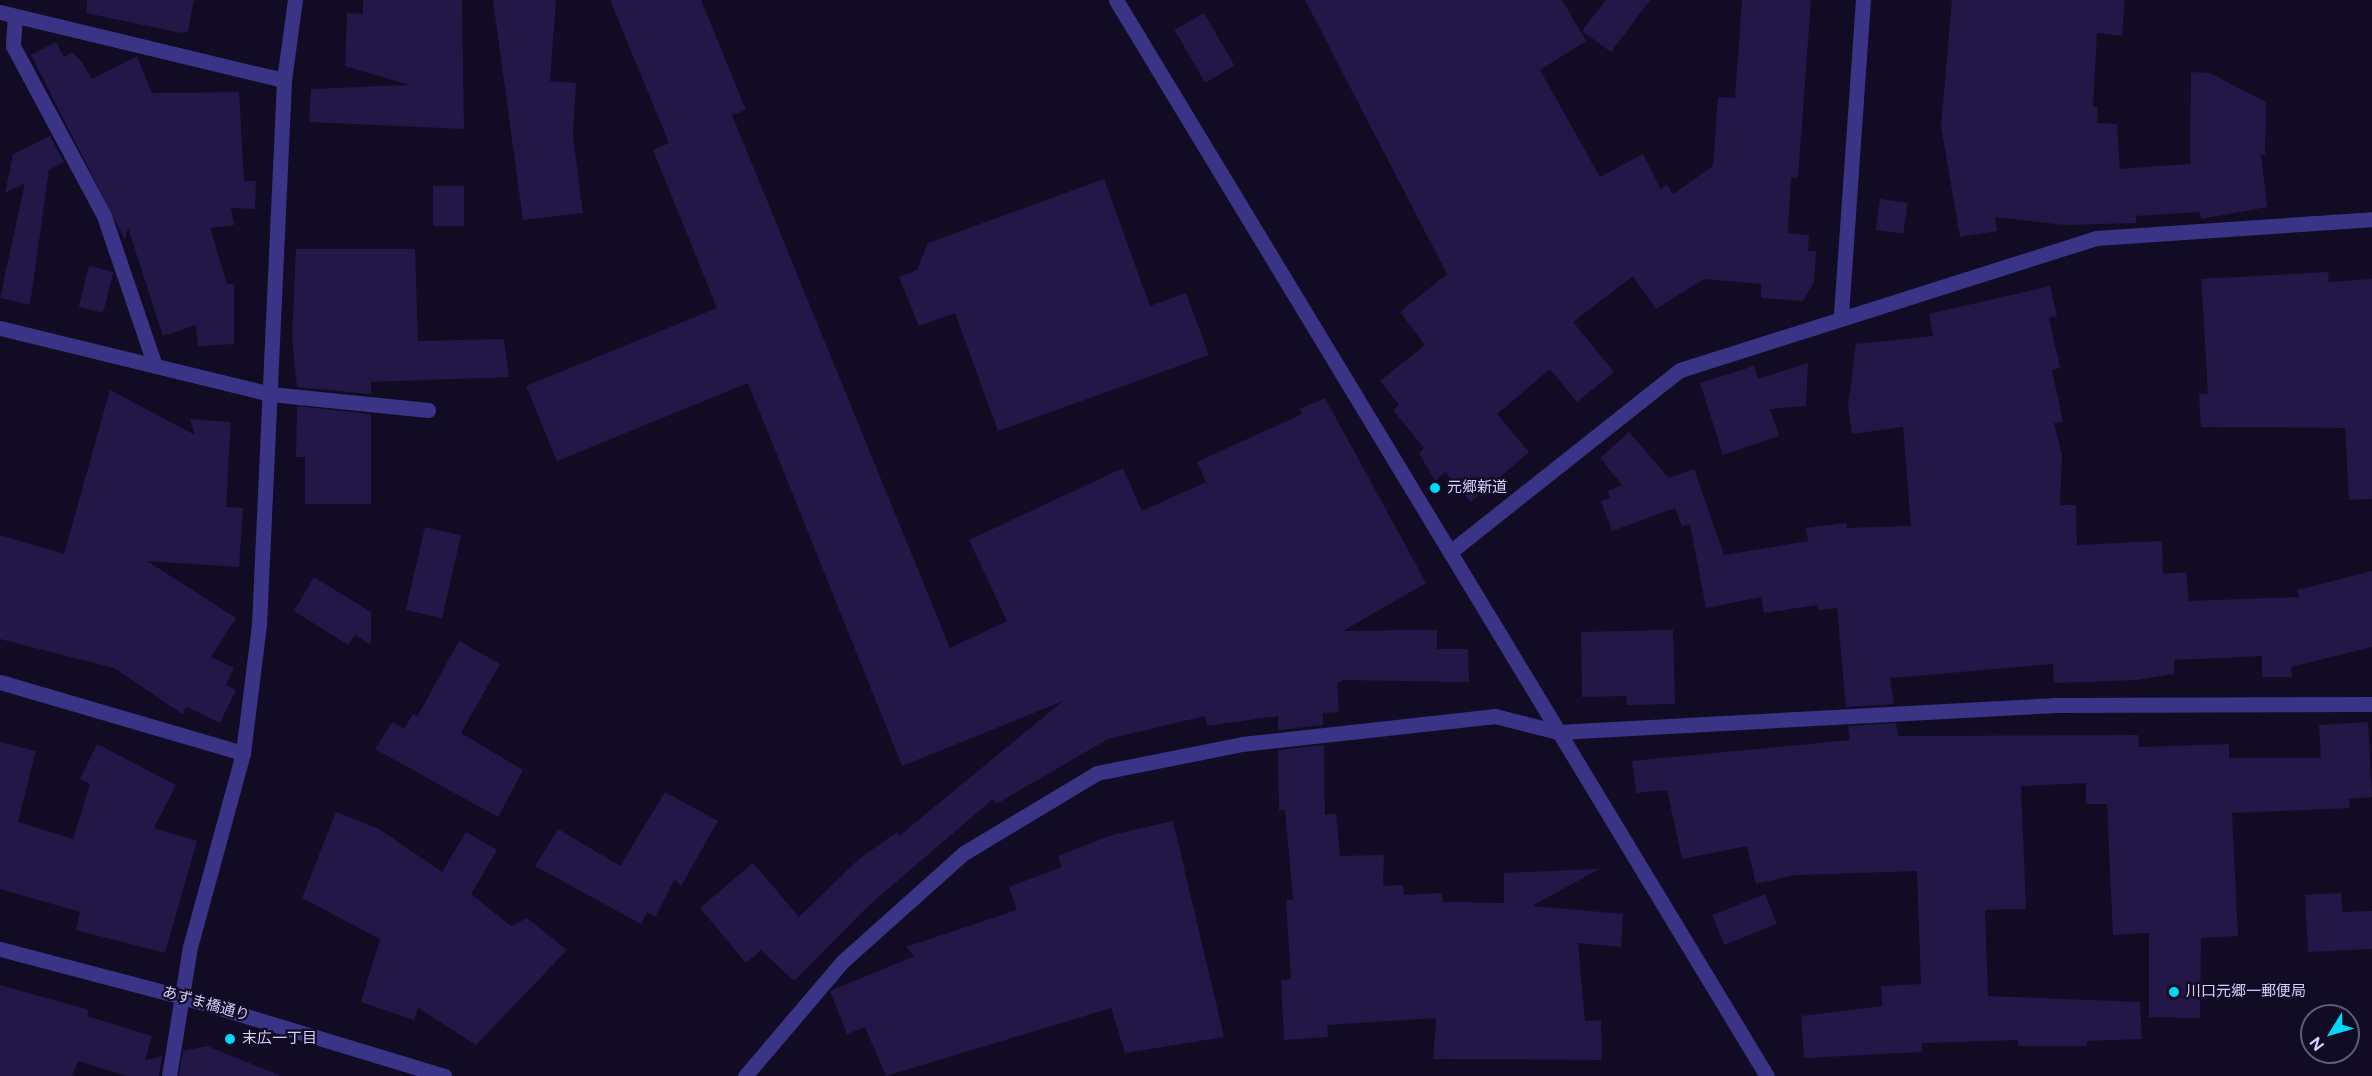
<!DOCTYPE html>
<html>
<head>
<meta charset="utf-8">
<style>
  body { margin:0 }
  #map { position:relative; width:2372px; height:1076px; overflow:hidden; background:#110c24; font-family:Figtree,"Noto Sans JP",sans-serif }
  div>[style] { position:absolute }
  .building>* { inset:0; background:#221746; transform-origin:0 0 }
  .minor>* { height:15px; margin:-7.5px; padding:0 7.5px; transform-origin:7.5px; border-radius:7.5px; background:#3a3486 }
  .dots>* { width:16px; height:16px; translate:-50% -50%; box-sizing:border-box; border:3px solid #110c24; border-radius:50% }
  span { translate:-50% -50%; white-space:nowrap; text-align:center; line-height:1.15; -webkit-text-stroke:4.5px #110c24; paint-order:stroke }
  .poi-label { font-size:15px; color:#d6cfff }
  .left { translate:0 -50%; text-align:left }
  .street-label { font-size:15px; color:#d6cfff }
  .north { position:absolute; left:2300px; top:1004px; width:60px; height:60px; box-sizing:border-box; background:#110c24; border:2px solid #605a7c; border-radius:50%; rotate:233deg; font-size:16px; font-weight:700; line-height:24px; text-align:center; color:#d6cfff }
  .north::after { content:''; display:block; margin:auto; width:21px; height:27px; background:#00d8fa; clip-path:polygon(50% 0,100% 100%,50% 72%,0 100%) }
</style>
</head>
<body>
<div id="map">
  <div class="building">
    <div style="clip-path:polygon(87px 0,194px 0,188px 31px,181px 33px,86px 13px)"></div>
    <div style="clip-path:polygon(363px 0,462px 0,464px 129px,309px 122px,311px 89px,409px 85px,345px 66px,347px 13px,363px 14px)"></div>
    <div style="clip-path:polygon(493px 0,556px 0,550px 81px,576px 83px,573px 136px,583px 213px,523px 220px)"></div>
    <div style="clip-path:polygon(610px 0,701px 0,746px 110px,732px 115px,950px 648px,1007px 621px,969px 540px,1123px 468px,1142px 511px,1206px 482px,1197px 462px,1302px 414px,1300px 409px,1325px 398px,1426px 583px,1343px 631px,1437px 630px,1437px 649px,1468px 649px,1469px 682px,1343px 680px,1337px 683px,1339px 712px,1323px 713px,1323px 725px,1278px 730px,1278px 716px,1207px 726px,1205px 716px,1108px 739px,996px 804px,993px 799px,867px 907px,794px 981px,761px 950px,746px 963px,700px 908px,753px 863px,799px 917px,859px 859px,897px 832px,899px 836px,1063px 701px,902px 766px,748px 383px,557px 461px,526px 386px,717px 308px,653px 150px,669px 143px)"></div>
    <div style="clip-path:polygon(1305px 0,1562px 0,1586px 41px,1540px 70px,1600px 177px,1643px 154px,1661px 189px,1667px 185px,1673px 194px,1713px 166px,1718px 97px,1735px 98px,1742px 0,1811px 0,1798px 178px,1791px 177px,1788px 233px,1809px 235px,1808px 251px,1816px 251px,1814px 282px,1803px 301px,1761px 298px,1761px 284px,1704px 279px,1656px 309px,1633px 276px,1573px 322px,1614px 372px,1577px 402px,1550px 369px,1497px 414px,1529px 452px,1471px 502px,1445px 472px,1435px 481px,1419px 453px,1424px 448px,1393px 410px,1399px 405px,1380px 381px,1425px 345px,1400px 312px,1447px 274px)"></div>
    <div style="clip-path:polygon(1606px 0,1650px 0,1611px 52px,1582px 31px)"></div>
    <div style="clip-path:polygon(1952px 0,2125px 0,2122px 36px,2097px 33px,2093px 107px,2098px 107px,2097px 123px,2117px 124px,2120px 169px,2190px 164px,2191px 72px,2210px 73px,2266px 102px,2265px 155px,2261px 155px,2267px 207px,2201px 219px,2200px 212px,2136px 216px,2136px 223px,2064px 225px,1995px 217px,1997px 231px,1960px 237px,1941px 126px)"></div>
    <div style="left:1204px;top:13px;width:61px;height:34px;rotate:60deg"></div>
    <div style="clip-path:polygon(56px 42px,64px 57px,72px 52px,82px 62px,92px 79px,137px 56px,152px 93px,239px 92px,244px 181px,256px 181px,255px 209px,231px 208px,234px 225px,210px 228px,227px 284px,234px 284px,234px 344px,198px 346px,196px 325px,163px 336px,128px 228px,125px 240px,31px 55px)"></div>
    <div style="clip-path:polygon(50px 136px,64px 162px,49px 170px,30px 305px,0 298px,25px 183px,5px 193px,13px 154px)"></div>
    <div style="clip-path:polygon(1104px 179px,1150px 306px,1186px 293px,1209px 355px,998px 431px,955px 313px,919px 326px,899px 277px,917px 270px,928px 243px)"></div>
    <div style="left:433px;top:186px;width:31px;height:40px"></div>
    <div style="left:1880px;top:199px;width:28px;height:31px;rotate:8deg"></div>
    <div style="clip-path:polygon(296px 249px,415px 249px,418px 341px,504px 339px,509px 377px,371px 382px,371px 394px,297px 387px,292px 339px)"></div>
    <div style="left:89px;top:266px;width:25px;height:42px;rotate:14deg"></div>
    <div style="clip-path:polygon(2328px 272px,2329px 282px,2372px 279px,2372px 499px,2349px 500px,2345px 428px,2201px 427px,2199px 394px,2208px 393px,2201px 279px)"></div>
    <div style="clip-path:polygon(2050px 286px,2057px 316px,2049px 318px,2060px 368px,2052px 370px,2063px 422px,2054px 423px,2062px 455px,2060px 505px,2076px 505px,2077px 545px,2162px 541px,2163px 574px,2186px 572px,2189px 601px,2299px 597px,2297px 590px,2372px 571px,2372px 647px,2291px 667px,2292px 677px,2262px 677px,2262px 656px,2174px 660px,2174px 674px,2137px 680px,2054px 683px,2053px 664px,1890px 678px,1894px 704px,1846px 707px,1837px 608px,1818px 610px,1817px 605px,1764px 613px,1761px 597px,1706px 608px,1690px 524px,1682px 527px,1675px 508px,1612px 531px,1601px 501px,1610px 498px,1608px 491px,1622px 485px,1600px 458px,1629px 432px,1669px 478px,1694px 469px,1724px 555px,1808px 541px,1806px 528px,1846px 523px,1847px 528px,1911px 526px,1903px 427px,1852px 434px,1848px 405px,1856px 344px,1933px 336px,1929px 314px)"></div>
    <div style="clip-path:polygon(1808px 363px,1806px 406px,1770px 409px,1779px 436px,1723px 455px,1700px 383px,1754px 366px,1758px 379px)"></div>
    <div style="clip-path:polygon(110px 390px,195px 435px,190px 419px,231px 422px,226px 507px,243px 508px,239px 567px,147px 561px,236px 618px,211px 657px,234px 668px,226px 685px,236px 690px,220px 723px,187px 707px,182px 714px,114px 668px,0 639px,0 535px,64px 554px)"></div>
    <div style="clip-path:polygon(297px 406px,371px 414px,371px 504px,305px 504px,305px 457px,296px 457px)"></div>
    <div style="left:425px;top:527px;width:37px;height:85px;rotate:13deg"></div>
    <div style="clip-path:polygon(314px 577px,371px 612px,371px 645px,355px 635px,348px 645px,294px 611px)"></div>
    <div style="clip-path:polygon(1673px 630px,1675px 704px,1627px 705px,1626px 696px,1582px 697px,1581px 632px)"></div>
    <div style="clip-path:polygon(459px 641px,500px 664px,461px 733px,523px 770px,498px 817px,375px 749px,392px 722px,404px 729px,413px 714px,417px 717px)"></div>
    <div style="clip-path:polygon(2368px 722px,2372px 797px,2349px 799px,2350px 808px,2232px 813px,2238px 936px,2201px 938px,2200px 1018px,2149px 1017px,2149px 933px,2113px 935px,2107px 804px,2086px 804px,2086px 783px,2021px 786px,2026px 909px,1985px 910px,1988px 996px,2140px 1002px,2142px 1039px,2087px 1041px,2087px 1046px,2018px 1046px,2018px 1040px,1922px 1043px,1922px 1052px,1804px 1058px,1801px 1016px,1882px 1006px,1881px 986px,1921px 984px,1917px 871px,1795px 875px,1756px 884px,1747px 846px,1682px 859px,1667px 790px,1636px 793px,1632px 761px,1850px 740px,1848px 726px,1896px 723px,1898px 736px,2138px 735px,2139px 747px,2229px 744px,2229px 758px,2321px 758px,2319px 725px)"></div>
    <div style="clip-path:polygon(0 742px,36px 751px,18px 822px,73px 839px,90px 784px,80px 779px,97px 744px,176px 785px,154px 828px,197px 841px,165px 953px,76px 930px,80px 912px,0 889px)"></div>
    <div style="clip-path:polygon(1324px 745px,1325px 815px,1336px 814px,1340px 856px,1384px 855px,1383px 886px,1403px 885px,1404px 895px,1442px 893px,1443px 902px,1504px 903px,1504px 873px,1599px 869px,1532px 906px,1623px 914px,1621px 947px,1578px 943px,1585px 1021px,1601px 1020px,1602px 1060px,1433px 1059px,1436px 1018px,1327px 1025px,1328px 1037px,1284px 1040px,1281px 980px,1291px 979px,1286px 900px,1293px 900px,1285px 810px,1279px 810px,1278px 750px)"></div>
    <div style="clip-path:polygon(665px 792px,718px 821px,681px 886px,675px 879px,655px 917px,647px 912px,641px 924px,535px 866px,558px 829px,620px 866px)"></div>
    <div style="clip-path:polygon(336px 812px,379px 829px,442px 872px,466px 832px,497px 850px,471px 894px,511px 926px,527px 918px,567px 950px,476px 1045px,418px 1008px,414px 1020px,361px 1002px,380px 939px,302px 898px)"></div>
    <div style="clip-path:polygon(1173px 821px,1224px 1037px,1125px 1053px,1111px 1008px,886px 1076px,865px 1027px,847px 1034px,830px 991px,915px 956px,906px 947px,1017px 910px,1009px 887px,1062px 867px,1058px 856px,1112px 835px)"></div>
    <div style="clip-path:polygon(2341px 893px,2343px 912px,2372px 911px,2372px 949px,2308px 952px,2305px 895px)"></div>
    <div style="left:1765px;top:894px;width:32px;height:57px;rotate:68deg"></div>
    <div style="clip-path:polygon(0 985px,89px 1010px,87px 1016px,152px 1036px,145px 1060px,162px 1056px,159px 1076px,127px 1076px,78px 1061px,72px 1076px,0 1076px)"></div>
    <div style="clip-path:polygon(207px 1046px,279px 1075px,279px 1076px,179px 1076px,183px 1051px)"></div>
  </div>
  <div class="minor">
    <div style="left:1116px;top:0;width:1258px;rotate:58.83deg"></div>
    <div style="left:0;top:12px;width:292px;rotate:13.5deg"></div>
    <div style="left:15px;top:16px;width:30px;rotate:94deg"></div>
    <div style="left:13px;top:46px;width:193px;rotate:61.8deg"></div>
    <div style="left:104px;top:216px;width:158px;rotate:71.2deg"></div>
    <div style="left:1841px;top:314px;width:315px;rotate:-86deg"></div>
    <div style="left:0;top:328px;width:278px;rotate:13.7deg"></div>
    <div style="left:270px;top:394px;width:159px;rotate:5.8deg"></div>
    <div style="left:1450px;top:552px;width:293px;rotate:-38.4deg"></div>
    <div style="left:1680px;top:370px;width:436px;rotate:-17.6deg"></div>
    <div style="left:2096px;top:238px;width:277px;rotate:-3.9deg"></div>
    <div style="left:0;top:682px;width:253px;rotate:16.3deg"></div>
    <div style="left:0;top:949px;width:189px;rotate:14.7deg"></div>
    <div style="left:183px;top:997px;width:273px;rotate:16.8deg"></div>
    <div style="left:169px;top:1076px;width:131px;rotate:-80.8deg"></div>
    <div style="left:190px;top:947px;width:201px;rotate:-74.7deg"></div>
    <div style="left:243px;top:753px;width:129px;rotate:-82.9deg"></div>
    <div style="left:259px;top:625px;width:546px;rotate:-87.37deg"></div>
    <div style="left:284px;top:80px;width:81px;rotate:-82.2deg"></div>
    <div style="left:745px;top:1076px;width:151px;rotate:-49.6deg"></div>
    <div style="left:843px;top:961px;width:162px;rotate:-41.8deg"></div>
    <div style="left:964px;top:853px;width:155px;rotate:-31deg"></div>
    <div style="left:1097px;top:773px;width:148px;rotate:-11.3deg"></div>
    <div style="left:1242px;top:744px;width:255px;rotate:-6.3deg"></div>
    <div style="left:1495px;top:716px;width:65px;rotate:14.3deg"></div>
    <div style="left:1558px;top:732px;width:496px;rotate:-3.1deg"></div>
    <div style="left:2053px;top:705px;width:319px;rotate:-0.2deg"></div>
  </div>
  <div class="dots">
    <div style="left:1435px;top:488px;background:#00d8fa"></div>
    <div style="left:2174px;top:992px;background:#00d8fa"></div>
    <div style="left:230px;top:1039px;background:#00d8fa"></div>
  </div>
  <div class="poi-label">
    <span class="left" style="left:1447px;top:488px">元郷新道</span>
    <span class="left" style="left:2186px;top:992px">川口元郷一郵便局</span>
    <span class="left" style="left:242px;top:1039px">末広一丁目</span>
  </div>
  <div class="street-label">
    <span style="left:206px;top:1004px;rotate:16deg">あずま橋通り</span>
  </div>
  <div class="north">N</div>
</div>
</body>
</html>
